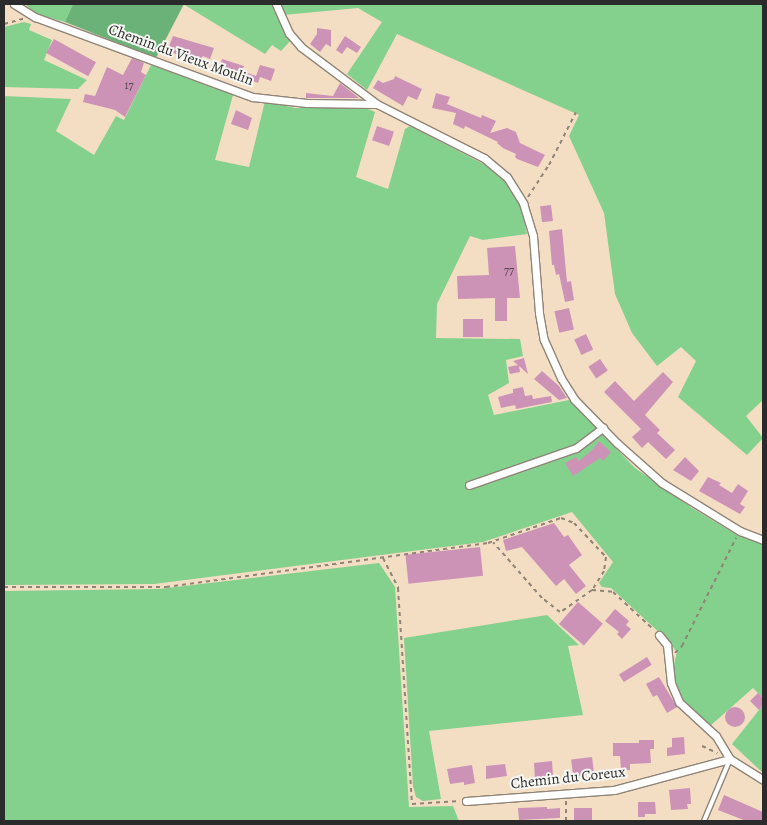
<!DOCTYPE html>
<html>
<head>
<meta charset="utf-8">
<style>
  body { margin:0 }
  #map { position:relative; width:767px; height:825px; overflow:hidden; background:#f3dec3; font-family:Alegreya,serif }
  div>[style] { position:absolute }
  .green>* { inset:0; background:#84d08d }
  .forest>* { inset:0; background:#6bb278 }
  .building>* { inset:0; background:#cd93b7; transform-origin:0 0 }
  .round { border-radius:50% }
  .path>* { height:2px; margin-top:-1px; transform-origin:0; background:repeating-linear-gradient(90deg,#8f8477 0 4px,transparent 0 8px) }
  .roads { filter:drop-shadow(1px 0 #8f8477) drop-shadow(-1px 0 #8f8477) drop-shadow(0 1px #8f8477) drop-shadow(0 -1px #8f8477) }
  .lane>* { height:4px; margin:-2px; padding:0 2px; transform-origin:2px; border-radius:2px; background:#fff }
  .street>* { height:7px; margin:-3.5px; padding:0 3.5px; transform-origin:3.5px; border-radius:3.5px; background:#fff }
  span { translate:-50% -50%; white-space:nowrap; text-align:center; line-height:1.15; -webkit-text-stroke:4px #f6f6f2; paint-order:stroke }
  .number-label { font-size:12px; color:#54454e }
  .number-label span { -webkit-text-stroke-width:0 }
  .street-label { font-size:15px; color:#2b2b2b }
  .frame { position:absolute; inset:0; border:5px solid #2b2b2b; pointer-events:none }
</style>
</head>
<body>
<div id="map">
  <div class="green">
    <div style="clip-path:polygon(25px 4px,73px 4px,65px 22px,36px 14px)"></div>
    <div style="clip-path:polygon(183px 4px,275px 4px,292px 39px,281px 51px,272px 45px,265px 54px)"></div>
    <div style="clip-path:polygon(280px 4px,763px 4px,763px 400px,746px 416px,763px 438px,747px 455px,678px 397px,696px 361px,681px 347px,657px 366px,632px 333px,615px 294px,604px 213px,569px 136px,579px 115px,397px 34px,367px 90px,347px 74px,382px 22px,358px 8px,283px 15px)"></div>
    <div style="clip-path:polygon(24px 22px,31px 24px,29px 30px,52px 40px,44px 60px,87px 80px,78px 89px,4px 87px,4px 27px)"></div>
    <div style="clip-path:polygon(151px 65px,233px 95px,215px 160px,249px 167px,265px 101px,295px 108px,366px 108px,375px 112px,356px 177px,388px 189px,405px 129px,410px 126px,489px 167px,511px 186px,521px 208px,527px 234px,483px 240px,470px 236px,437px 304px,436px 338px,520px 339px,523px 356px,506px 360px,509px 383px,488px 395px,494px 415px,569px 400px,635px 468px,692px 508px,737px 535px,763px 543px,763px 698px,753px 688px,710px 726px,685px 703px,675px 686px,672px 672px,677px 652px,662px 635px,611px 588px,602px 587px,599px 583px,613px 562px,572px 512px,483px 542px,154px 584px,4px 585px,4px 96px,71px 99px,56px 131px,94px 155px,116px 116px,124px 120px)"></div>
    <div style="clip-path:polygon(379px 563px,395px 587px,409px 807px,453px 806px,459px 821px,4px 821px,4px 591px,159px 589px)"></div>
    <div style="clip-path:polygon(547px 615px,579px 645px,568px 646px,583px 715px,429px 731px,441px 799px,423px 801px,416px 797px,413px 786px,404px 638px)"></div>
    <div style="clip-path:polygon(763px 705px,763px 773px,732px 744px)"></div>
  </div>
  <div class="forest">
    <div style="clip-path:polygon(73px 4px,184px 4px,156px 58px,65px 22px)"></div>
  </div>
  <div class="building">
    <div style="clip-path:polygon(317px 28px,331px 30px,331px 47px,326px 44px,320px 52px,310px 44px,317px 34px)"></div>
    <div style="clip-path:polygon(173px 36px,214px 48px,210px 59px,203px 56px,200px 62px,167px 51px)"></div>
    <div style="clip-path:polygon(345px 36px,361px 47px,357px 53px,347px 47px,342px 54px,336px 50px)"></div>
    <div style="left:54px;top:39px;width:48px;height:16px;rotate:29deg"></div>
    <div style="clip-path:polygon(132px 58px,144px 63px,141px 72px,146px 75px,125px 117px,115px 110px,83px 102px,85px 94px,95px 96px,107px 67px,123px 75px)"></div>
    <div style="clip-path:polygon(222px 59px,244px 66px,242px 71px,256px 76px,260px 65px,275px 69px,271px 81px,260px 77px,258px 83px,221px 70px,219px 68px)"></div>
    <div style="clip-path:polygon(395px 76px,422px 89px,417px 100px,408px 96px,403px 106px,373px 88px,378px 80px,383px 83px,394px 79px)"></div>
    <div style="clip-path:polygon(340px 83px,359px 98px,306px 98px,306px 93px,333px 96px)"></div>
    <div style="clip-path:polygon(436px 93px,450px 97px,447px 104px,481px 118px,482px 115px,496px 121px,490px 133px,507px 128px,516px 132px,520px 143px,545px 155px,538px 167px,517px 159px,515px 157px,516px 154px,503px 148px,497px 143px,498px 142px,465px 126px,464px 129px,453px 124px,456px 113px,432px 108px)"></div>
    <div style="clip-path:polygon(236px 110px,252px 118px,248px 130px,231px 124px)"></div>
    <div style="left:377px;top:126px;width:18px;height:15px;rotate:19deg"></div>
    <div style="left:551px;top:205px;width:16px;height:11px;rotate:83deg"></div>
    <div style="clip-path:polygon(562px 229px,567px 282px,571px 281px,574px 300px,565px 302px,559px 274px,556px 275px,554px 265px,552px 265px,549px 231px)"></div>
    <div style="clip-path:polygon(515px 246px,520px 298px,507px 298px,507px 321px,495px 321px,495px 298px,458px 299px,457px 276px,489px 275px,487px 248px)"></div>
    <div style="left:569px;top:308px;width:22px;height:15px;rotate:77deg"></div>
    <div style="left:463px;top:319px;width:20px;height:18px"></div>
    <div style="left:586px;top:334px;width:17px;height:13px;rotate:65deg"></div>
    <div style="clip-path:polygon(524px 358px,528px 374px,519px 366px,520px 372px,510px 374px,508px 367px,518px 365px,513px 361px)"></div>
    <div style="left:600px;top:359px;width:14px;height:14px;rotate:56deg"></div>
    <div style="clip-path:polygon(542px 371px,559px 386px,567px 398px,559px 400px,534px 379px)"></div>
    <div style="clip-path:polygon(663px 372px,673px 382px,645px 415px,660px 430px,657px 433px,675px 450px,666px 459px,648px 442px,642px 448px,632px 437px,641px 429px,604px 392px,615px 381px,634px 401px)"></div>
    <div style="clip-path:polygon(523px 387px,525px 396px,532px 395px,533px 399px,551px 396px,552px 402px,516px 409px,515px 405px,501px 408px,498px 397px,513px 393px,513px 389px)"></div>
    <div style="clip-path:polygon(599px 441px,611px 452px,603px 461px,600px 458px,573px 476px,565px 463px,576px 457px,579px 461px,592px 450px)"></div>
    <div style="clip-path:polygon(685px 457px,699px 471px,691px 481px,673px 470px)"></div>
    <div style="clip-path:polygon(708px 477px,721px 483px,719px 485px,732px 493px,738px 484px,748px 491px,740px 504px,745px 507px,740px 514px,699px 491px)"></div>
    <div style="clip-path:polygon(554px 523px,564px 537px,568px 535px,582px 555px,569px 565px,586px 586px,576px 594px,564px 579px,556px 586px,522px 547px,506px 551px,503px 540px)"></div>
    <div style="left:480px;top:547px;width:29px;height:75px;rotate:84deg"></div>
    <div style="left:578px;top:602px;width:33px;height:29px;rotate:41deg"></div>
    <div style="clip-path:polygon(615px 609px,629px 621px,626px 625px,631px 629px,622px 639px,617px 634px,619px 632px,605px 621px)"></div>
    <div style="left:647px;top:657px;width:9px;height:33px;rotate:58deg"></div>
    <div style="clip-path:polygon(659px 677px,677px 707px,667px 713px,657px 695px,653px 697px,646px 684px)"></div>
    <div style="clip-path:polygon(758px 693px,763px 698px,763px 705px,759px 710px,750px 701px)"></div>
    <div class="round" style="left:725px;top:707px;width:20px;height:20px"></div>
    <div style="clip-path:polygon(684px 737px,685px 754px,667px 756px,667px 748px,672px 747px,672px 738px)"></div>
    <div style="clip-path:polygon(639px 740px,654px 740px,654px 749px,650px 749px,651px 763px,630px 764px,630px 770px,621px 770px,620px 756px,613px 756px,613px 743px,639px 743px)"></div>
    <div style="left:592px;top:757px;width:17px;height:21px;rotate:83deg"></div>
    <div style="clip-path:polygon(552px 761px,553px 776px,535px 780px,534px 763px)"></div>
    <div style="clip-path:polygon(505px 764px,507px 776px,486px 779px,486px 766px)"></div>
    <div style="clip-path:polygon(472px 765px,475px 783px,464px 785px,464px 782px,450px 784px,447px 769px)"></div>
    <div style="clip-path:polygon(690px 788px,691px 804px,687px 804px,688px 809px,671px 810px,669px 790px)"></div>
    <div style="clip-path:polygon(724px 795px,763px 812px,763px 821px,746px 821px,718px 810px)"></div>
    <div style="clip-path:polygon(638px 802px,655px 802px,656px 814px,645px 814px,645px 817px,638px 817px)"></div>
    <div style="clip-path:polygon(547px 807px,547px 809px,560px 808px,560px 818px,519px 820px,518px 808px)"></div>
    <div style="left:574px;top:808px;width:18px;height:13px"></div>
  </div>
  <div class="path">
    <div style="left:4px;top:24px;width:20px;rotate:-15deg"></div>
    <div style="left:528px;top:197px;width:38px;rotate:-57deg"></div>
    <div style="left:549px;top:165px;width:59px;rotate:-63deg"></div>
    <div style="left:383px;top:558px;width:34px;rotate:63deg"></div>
    <div style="left:398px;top:588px;width:216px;rotate:86.3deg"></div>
    <div style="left:412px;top:804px;width:48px;rotate:-3.6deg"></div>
    <div style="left:4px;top:587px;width:162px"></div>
    <div style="left:166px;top:587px;width:325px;rotate:-7.8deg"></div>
    <div style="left:488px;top:543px;width:77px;rotate:-18.9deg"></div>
    <div style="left:561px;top:518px;width:14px;rotate:21deg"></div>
    <div style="left:574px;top:523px;width:47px;rotate:46.7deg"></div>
    <div style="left:606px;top:557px;width:14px;rotate:98deg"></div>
    <div style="left:604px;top:571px;width:22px;rotate:122deg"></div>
    <div style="left:592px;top:590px;width:39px;rotate:145deg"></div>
    <div style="left:560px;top:612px;width:23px;rotate:-142deg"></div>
    <div style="left:542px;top:598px;width:74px;rotate:-131.2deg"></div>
    <div style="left:592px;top:590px;width:21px;rotate:5deg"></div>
    <div style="left:613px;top:592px;width:56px;rotate:42.8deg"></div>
    <div style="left:675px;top:653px;width:10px;rotate:-45deg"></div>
    <div style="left:682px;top:646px;width:121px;rotate:-63.4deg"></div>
    <div style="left:702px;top:746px;width:17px;rotate:25deg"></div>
    <div style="left:566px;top:801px;width:20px;rotate:90deg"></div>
  </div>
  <div class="roads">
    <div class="lane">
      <div style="left:704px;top:821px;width:67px;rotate:-67.2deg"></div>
    </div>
    <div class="street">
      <div style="left:14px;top:4px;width:25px;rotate:32deg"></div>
      <div style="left:35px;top:17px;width:232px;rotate:20.2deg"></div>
      <div style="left:253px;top:97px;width:54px;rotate:6.3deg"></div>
      <div style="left:307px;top:103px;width:69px;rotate:0.8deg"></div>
      <div style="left:276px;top:4px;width:32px;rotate:66deg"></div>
      <div style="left:289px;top:33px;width:18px;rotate:49deg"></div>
      <div style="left:301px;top:47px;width:95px;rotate:36.9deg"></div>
      <div style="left:377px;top:104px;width:120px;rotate:26.8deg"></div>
      <div style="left:484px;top:158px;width:30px;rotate:40deg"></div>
      <div style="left:507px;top:177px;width:31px;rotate:58deg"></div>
      <div style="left:523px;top:203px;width:34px;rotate:73deg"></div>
      <div style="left:533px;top:236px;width:77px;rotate:85.5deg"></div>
      <div style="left:539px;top:313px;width:27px;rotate:80deg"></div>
      <div style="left:544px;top:340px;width:42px;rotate:65.9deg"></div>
      <div style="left:561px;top:378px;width:25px;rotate:58deg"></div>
      <div style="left:574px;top:399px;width:62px;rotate:45.7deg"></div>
      <div style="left:617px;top:443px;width:60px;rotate:41.6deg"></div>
      <div style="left:662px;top:483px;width:92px;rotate:31.6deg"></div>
      <div style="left:740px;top:531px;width:25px;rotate:21deg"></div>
      <div style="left:469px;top:485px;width:113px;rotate:-19.1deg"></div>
      <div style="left:576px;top:448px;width:34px;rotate:-37deg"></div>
      <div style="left:659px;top:635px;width:13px;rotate:51deg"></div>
      <div style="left:667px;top:645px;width:38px;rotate:84deg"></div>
      <div style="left:671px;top:683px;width:21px;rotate:67deg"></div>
      <div style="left:679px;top:702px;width:50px;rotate:42.6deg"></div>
      <div style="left:716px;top:736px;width:27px;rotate:59deg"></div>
      <div style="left:730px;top:759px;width:39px;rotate:32deg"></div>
      <div style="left:466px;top:801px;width:148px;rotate:-4.3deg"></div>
      <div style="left:614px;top:790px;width:120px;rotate:-15deg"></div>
    </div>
  </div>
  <div class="number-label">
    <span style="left:129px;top:86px">17</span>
    <span style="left:509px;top:271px">77</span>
  </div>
  <div class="street-label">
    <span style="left:181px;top:55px;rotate:20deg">Chemin du Vieux Moulin</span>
    <span style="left:568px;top:778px;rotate:-6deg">Chemin du Coreux</span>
  </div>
  <div class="frame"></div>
</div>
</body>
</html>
